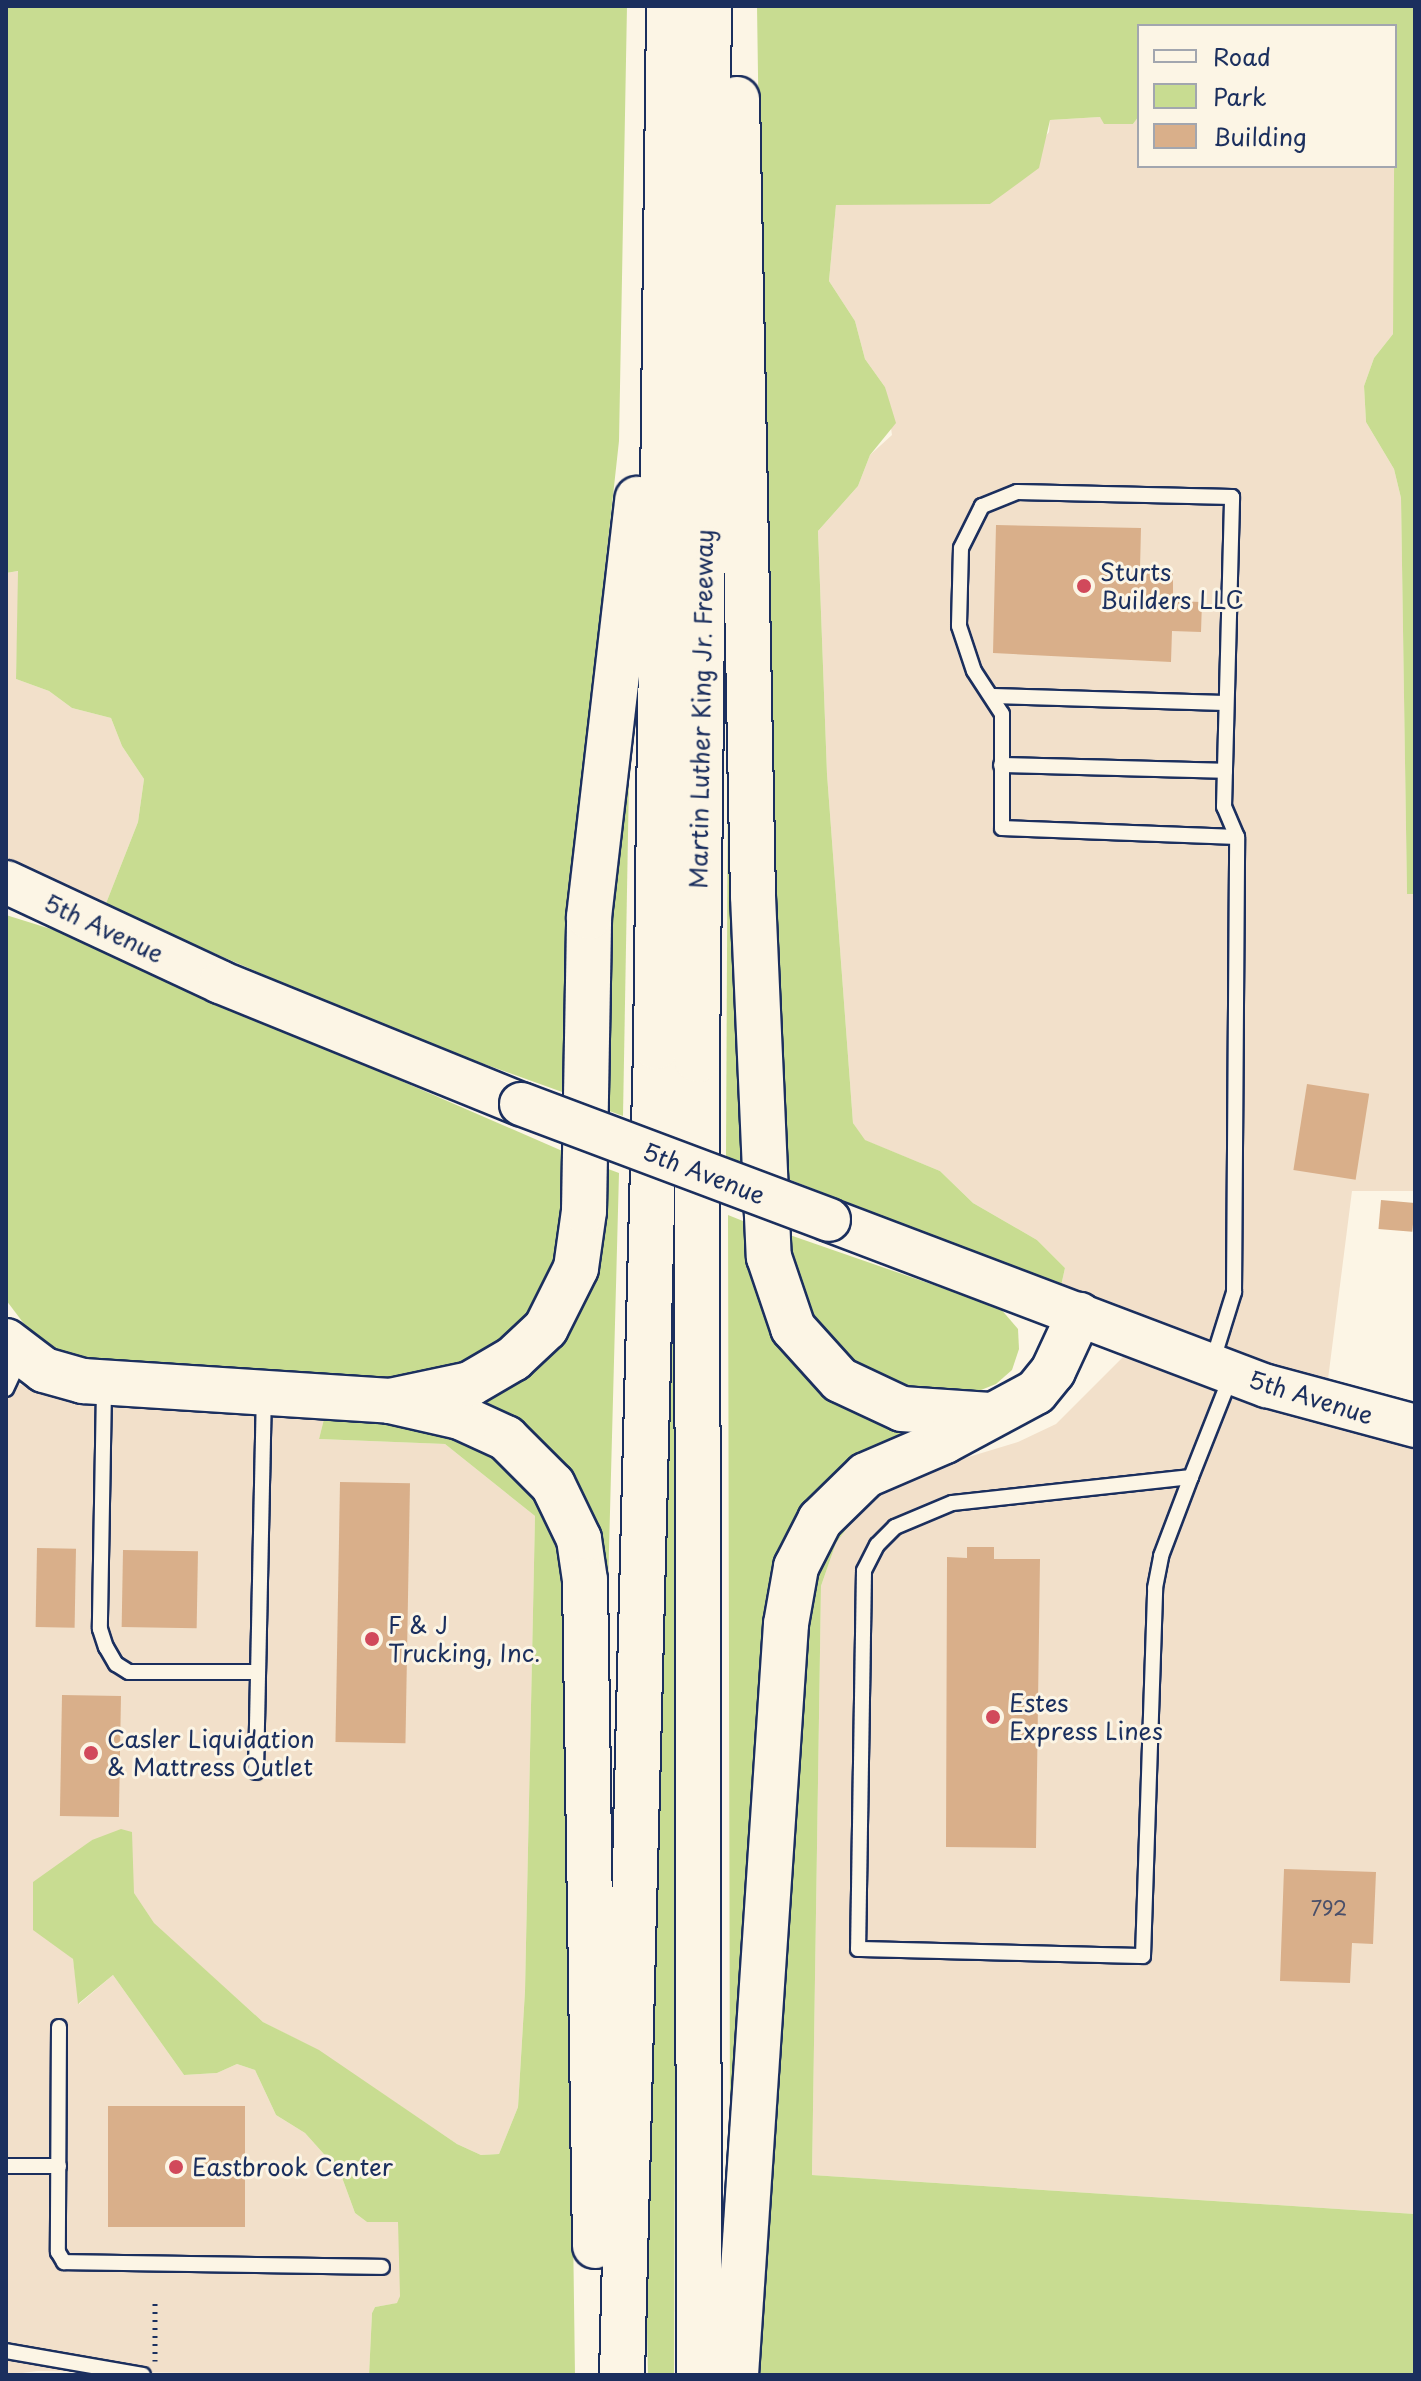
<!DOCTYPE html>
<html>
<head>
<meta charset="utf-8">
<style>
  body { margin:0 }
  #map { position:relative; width:1421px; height:2381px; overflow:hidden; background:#fcf5e5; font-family:"Playpen Sans",sans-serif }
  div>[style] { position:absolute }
  .built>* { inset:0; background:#f2e0ca }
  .green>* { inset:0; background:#c8dc91 }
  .building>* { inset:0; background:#d9af8a; transform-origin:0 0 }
  .path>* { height:5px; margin-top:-2.5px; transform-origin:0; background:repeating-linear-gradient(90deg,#1b2f5e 0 2px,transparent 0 8px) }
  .roads { filter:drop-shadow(2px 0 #1b2f5e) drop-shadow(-2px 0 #1b2f5e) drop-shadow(0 2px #1b2f5e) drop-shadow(0 -2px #1b2f5e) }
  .lane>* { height:14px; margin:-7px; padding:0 7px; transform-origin:7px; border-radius:7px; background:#fcf5e5 }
  .secondary>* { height:42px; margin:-21px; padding:0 21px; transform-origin:21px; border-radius:21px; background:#fcf5e5 }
  .highway>* { height:44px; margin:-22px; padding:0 22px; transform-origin:22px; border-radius:22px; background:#fcf5e5 }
  .bridges { filter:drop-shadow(2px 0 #1b2f5e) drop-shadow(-2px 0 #1b2f5e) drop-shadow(0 2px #1b2f5e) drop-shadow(0 -2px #1b2f5e) }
  .secondary-bridge>* { height:42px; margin:-21px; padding:0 21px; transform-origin:21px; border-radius:21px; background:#fcf5e5 }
  .dots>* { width:22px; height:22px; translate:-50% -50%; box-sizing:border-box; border:4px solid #fcf5e5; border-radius:50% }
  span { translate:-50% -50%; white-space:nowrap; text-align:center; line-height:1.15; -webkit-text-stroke:6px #fcf5e5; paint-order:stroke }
  .number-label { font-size:20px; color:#4a4f69 }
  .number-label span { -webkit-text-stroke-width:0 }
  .poi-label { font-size:24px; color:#1b2f5e }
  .left { translate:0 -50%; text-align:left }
  .street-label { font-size:24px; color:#1b2f5e }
  .frame { position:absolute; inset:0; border:8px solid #1b2f5e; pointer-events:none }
  .legend { position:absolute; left:1137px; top:24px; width:260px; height:144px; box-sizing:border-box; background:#fcf5e5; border:2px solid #a2a6af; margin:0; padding:10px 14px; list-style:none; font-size:24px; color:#1b2f5e }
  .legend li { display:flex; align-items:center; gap:16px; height:40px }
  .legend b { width:40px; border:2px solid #a2a6af }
</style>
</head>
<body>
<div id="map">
  <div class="built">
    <div style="clip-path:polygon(1139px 116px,1139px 166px,1395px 166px,1395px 156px,1398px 171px,1393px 334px,1374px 358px,1364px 386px,1366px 422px,1394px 469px,1401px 498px,1407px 893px,1415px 894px,1415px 1191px,1352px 1191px,1327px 1387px,1061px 1286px,1065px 1268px,1037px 1240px,973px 1203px,940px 1171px,864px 1140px,853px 1123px,827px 774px,818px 531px,858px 486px,870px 455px,892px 435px,885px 387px,865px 359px,855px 321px,829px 281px,836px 204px,990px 204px,1049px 132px,1050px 120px,1100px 117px,1133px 124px)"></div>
    <div style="clip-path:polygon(19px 571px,16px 679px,49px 691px,72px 708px,111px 718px,122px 746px,144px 779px,138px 822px,105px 906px,6px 860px,6px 573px)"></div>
    <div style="clip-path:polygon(1127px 1353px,1415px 1443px,1415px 2214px,812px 2175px,821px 1586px,836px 1543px,865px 1504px,896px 1479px,1018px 1442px,1056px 1424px)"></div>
    <div style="clip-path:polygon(6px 1380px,79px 1404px,324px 1419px,319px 1439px,445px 1444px,535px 1516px,525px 1991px,518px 2107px,499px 2154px,481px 2155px,457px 2144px,319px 2051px,263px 2022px,154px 1924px,92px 1840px,47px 1876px,46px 1934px,73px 1959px,79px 2004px,113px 1975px,184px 2075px,217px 2073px,237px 2064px,255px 2070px,276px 2115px,305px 2133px,340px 2172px,355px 2213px,367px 2222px,398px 2221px,402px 2230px,400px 2296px,398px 2303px,375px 2307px,372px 2313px,369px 2375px,38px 2371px,6px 2375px)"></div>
  </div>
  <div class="green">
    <div style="clip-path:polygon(6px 6px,627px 6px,619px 441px,569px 897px,565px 1093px,403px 1035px,105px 906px,138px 822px,144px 779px,122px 746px,111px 718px,72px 708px,49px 691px,16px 679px,18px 571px,6px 573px)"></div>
    <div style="clip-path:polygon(757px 6px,1415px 6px,1415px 894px,1407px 894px,1401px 498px,1394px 469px,1366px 422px,1364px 386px,1374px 358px,1393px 334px,1395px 26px,1139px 26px,1139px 116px,1133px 124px,1104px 124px,1100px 117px,1050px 120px,1039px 168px,990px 204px,836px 205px,829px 281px,855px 321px,865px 359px,885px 387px,896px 423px,870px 455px,858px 486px,818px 531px,827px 774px,853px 1123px,865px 1140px,940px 1171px,973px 1203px,1037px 1240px,1065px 1268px,1061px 1286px,783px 1177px,767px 698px)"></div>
    <div style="clip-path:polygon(630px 722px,623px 1116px,601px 1108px,602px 998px)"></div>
    <div style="clip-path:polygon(728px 752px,735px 752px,749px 1165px,726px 1157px)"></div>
    <div style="clip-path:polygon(6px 915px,54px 930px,567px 1153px,565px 1209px,553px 1274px,540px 1303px,491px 1356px,414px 1381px,89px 1361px,59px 1351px,31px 1333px,6px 1300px)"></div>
    <div style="clip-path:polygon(600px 1166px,619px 1173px,604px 1738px,600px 1587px,483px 1408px,483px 1398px,510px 1383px)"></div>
    <div style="clip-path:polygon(728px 1215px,748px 1223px,757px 1277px,925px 1427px,819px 1496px,738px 2125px,730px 2125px)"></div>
    <div style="clip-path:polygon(672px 1228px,678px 1228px,674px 2375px,648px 2375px,645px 2245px)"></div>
    <div style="clip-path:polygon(784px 1233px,1000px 1308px,1018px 1329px,1019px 1349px,1012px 1370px,996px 1384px,971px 1394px,917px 1394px,865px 1374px,808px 1317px)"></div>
    <div style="clip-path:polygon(324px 1419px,412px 1424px,474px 1439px,530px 1484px,558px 1544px,565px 1637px,575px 2375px,369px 2375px,372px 2313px,375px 2307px,397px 2303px,400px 2296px,398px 2222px,367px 2222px,355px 2213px,340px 2172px,305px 2133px,276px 2115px,255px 2070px,237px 2064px,217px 2073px,184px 2075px,113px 1975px,78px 2004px,73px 1959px,33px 1930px,33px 1882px,92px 1840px,121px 1829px,132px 1832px,134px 1893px,154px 1923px,263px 2022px,319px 2050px,457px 2144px,481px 2155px,499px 2154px,518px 2107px,525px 1991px,535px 1516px,445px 1444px,319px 1439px)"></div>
    <div style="clip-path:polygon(865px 1504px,836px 1543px,821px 1586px,812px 2175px,1415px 2214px,1415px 2375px,757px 2375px,800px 1610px,819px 1546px)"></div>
  </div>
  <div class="building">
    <div style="clip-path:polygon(996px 525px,1141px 528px,1140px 569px,1173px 570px,1173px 601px,1202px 602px,1201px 632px,1172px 631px,1171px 662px,993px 653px)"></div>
    <div style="left:1307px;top:1084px;width:63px;height:87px;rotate:9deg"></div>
    <div style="left:1381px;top:1200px;width:34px;height:29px;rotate:5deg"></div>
    <div style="left:340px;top:1482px;width:70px;height:260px;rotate:1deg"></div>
    <div style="clip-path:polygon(967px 1547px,994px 1547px,994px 1559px,1040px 1559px,1036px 1848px,946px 1847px,947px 1557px,967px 1558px)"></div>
    <div style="left:37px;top:1548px;width:39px;height:79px;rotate:1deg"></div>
    <div style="left:123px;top:1550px;width:75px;height:77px;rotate:1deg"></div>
    <div style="left:62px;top:1695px;width:59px;height:121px;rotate:1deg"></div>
    <div style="clip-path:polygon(1284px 1869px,1376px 1872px,1373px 1944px,1352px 1943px,1350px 1983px,1280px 1981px)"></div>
    <div style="left:108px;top:2106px;width:137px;height:121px"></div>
  </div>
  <div class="path">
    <div style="left:155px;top:2361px;width:59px;rotate:-90deg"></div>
  </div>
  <div class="roads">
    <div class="lane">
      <div style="left:992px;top:696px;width:234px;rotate:1.7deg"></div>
      <div style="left:1001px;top:765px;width:224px;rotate:1.5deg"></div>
      <div style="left:1213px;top:1360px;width:71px;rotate:-72.8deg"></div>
      <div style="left:1234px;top:1292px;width:455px;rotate:-89.6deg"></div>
      <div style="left:1237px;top:837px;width:33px;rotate:-113deg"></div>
      <div style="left:1224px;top:807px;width:310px;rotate:-88.5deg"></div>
      <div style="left:1232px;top:497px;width:215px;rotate:-178.7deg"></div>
      <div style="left:1017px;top:492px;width:38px;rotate:158deg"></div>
      <div style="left:982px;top:506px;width:47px;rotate:116.6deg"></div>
      <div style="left:961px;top:548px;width:78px;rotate:91.5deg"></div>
      <div style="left:959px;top:626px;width:47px;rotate:71.6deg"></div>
      <div style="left:974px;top:671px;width:51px;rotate:56.9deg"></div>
      <div style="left:1002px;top:714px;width:114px;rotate:90deg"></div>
      <div style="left:1002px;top:828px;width:235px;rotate:2.2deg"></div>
      <div style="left:6px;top:1389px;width:35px;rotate:-65deg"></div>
      <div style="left:104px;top:1389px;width:240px;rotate:91deg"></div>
      <div style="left:100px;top:1629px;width:19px;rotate:72deg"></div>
      <div style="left:106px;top:1647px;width:20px;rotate:60deg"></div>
      <div style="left:116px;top:1664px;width:15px;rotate:32deg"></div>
      <div style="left:129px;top:1672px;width:129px"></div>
      <div style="left:1191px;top:1477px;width:240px;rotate:173.8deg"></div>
      <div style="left:952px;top:1503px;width:62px;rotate:157.2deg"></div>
      <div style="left:895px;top:1527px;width:25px;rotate:135deg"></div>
      <div style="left:877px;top:1545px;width:29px;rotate:117deg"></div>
      <div style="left:864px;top:1571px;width:378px;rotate:90.9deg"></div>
      <div style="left:858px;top:1949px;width:285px;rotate:1.4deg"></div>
      <div style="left:1143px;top:1956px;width:368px;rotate:-88.1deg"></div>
      <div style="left:1155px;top:1588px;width:33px;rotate:-79deg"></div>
      <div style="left:1161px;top:1556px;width:85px;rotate:-69.2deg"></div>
      <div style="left:1191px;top:1477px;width:109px;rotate:-68.4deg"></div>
      <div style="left:256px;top:1772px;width:376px;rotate:-88.8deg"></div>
      <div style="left:59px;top:2027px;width:225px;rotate:90.3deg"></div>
      <div style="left:58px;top:2252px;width:12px;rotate:59deg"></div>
      <div style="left:64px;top:2262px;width:318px;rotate:0.9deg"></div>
      <div style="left:6px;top:2166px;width:53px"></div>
      <div style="left:6px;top:2351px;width:139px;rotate:9.9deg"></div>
    </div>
    <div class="secondary">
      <div style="left:6px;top:882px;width:236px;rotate:25deg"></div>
      <div style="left:220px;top:982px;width:325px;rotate:22.1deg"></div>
      <div style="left:829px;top:1220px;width:468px;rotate:20.8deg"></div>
      <div style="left:1267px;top:1386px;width:153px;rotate:15.1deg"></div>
    </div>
    <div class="highway">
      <div style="left:737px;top:99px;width:797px;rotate:88.85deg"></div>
      <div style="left:753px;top:896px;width:361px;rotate:87.5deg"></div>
      <div style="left:769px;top:1257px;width:75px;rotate:71.3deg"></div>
      <div style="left:793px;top:1328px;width:70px;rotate:47.9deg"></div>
      <div style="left:840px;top:1380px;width:68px;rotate:25.1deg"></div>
      <div style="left:902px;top:1409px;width:88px;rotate:3.9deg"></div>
      <div style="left:6px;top:1341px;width:48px;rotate:37.3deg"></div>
      <div style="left:44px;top:1370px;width:41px;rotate:15.8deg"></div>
      <div style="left:83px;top:1381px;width:308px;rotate:3.7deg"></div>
      <div style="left:390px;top:1401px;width:72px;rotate:12.9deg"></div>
      <div style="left:460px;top:1417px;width:51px;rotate:24.5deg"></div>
      <div style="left:506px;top:1438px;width:66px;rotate:45deg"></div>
      <div style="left:553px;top:1485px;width:60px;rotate:64.3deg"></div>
      <div style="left:579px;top:1539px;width:41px;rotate:81.7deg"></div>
      <div style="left:585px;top:1580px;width:666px;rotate:89.14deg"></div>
      <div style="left:390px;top:1401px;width:82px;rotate:-12deg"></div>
      <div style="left:470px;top:1384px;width:50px;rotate:-30.2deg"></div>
      <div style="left:513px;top:1359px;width:45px;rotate:-43.2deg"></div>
      <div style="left:546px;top:1328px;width:67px;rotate:-63.4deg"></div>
      <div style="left:576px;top:1268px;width:58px;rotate:-82deg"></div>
      <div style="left:584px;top:1211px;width:294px;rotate:-89deg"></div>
      <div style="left:589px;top:917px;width:421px;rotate:-83.4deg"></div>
      <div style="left:622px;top:2375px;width:1328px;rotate:-88.53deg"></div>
      <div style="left:656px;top:1047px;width:1041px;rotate:-89.28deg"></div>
      <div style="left:699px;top:2375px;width:1315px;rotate:-90.09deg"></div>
      <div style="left:697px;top:1060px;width:1054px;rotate:-89.35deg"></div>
      <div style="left:736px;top:2375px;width:753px;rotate:-86.19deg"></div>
      <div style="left:786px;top:1624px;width:58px;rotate:-80deg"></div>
      <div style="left:796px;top:1567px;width:53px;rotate:-62.9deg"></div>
      <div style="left:820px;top:1520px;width:64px;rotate:-44.4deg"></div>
      <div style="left:866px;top:1475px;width:86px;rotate:-23.3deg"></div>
      <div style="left:945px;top:1441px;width:103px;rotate:-28.3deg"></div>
      <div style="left:1036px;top:1392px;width:27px;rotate:-51deg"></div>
      <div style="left:1053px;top:1371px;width:62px;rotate:-65.1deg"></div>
    </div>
  </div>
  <div class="bridges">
    <div class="secondary-bridge">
      <div style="left:521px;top:1104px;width:329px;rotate:20.6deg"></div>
    </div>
  </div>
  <div class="dots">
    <div style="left:1084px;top:586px;background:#d1495b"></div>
    <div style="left:372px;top:1639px;background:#d1495b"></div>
    <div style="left:993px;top:1717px;background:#d1495b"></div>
    <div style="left:91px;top:1753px;background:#d1495b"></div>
    <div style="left:176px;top:2167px;background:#d1495b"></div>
  </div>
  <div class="number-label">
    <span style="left:1329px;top:1908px">792</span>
  </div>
  <div class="poi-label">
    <span class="left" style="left:1100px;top:586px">Sturts<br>Builders LLC</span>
    <span class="left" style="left:388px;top:1639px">F &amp; J<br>Trucking, Inc.</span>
    <span class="left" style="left:1009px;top:1717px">Estes<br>Express Lines</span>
    <span class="left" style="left:107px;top:1753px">Casler Liquidation<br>&amp; Mattress Outlet</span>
    <span class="left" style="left:192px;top:2167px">Eastbrook Center</span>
  </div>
  <div class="street-label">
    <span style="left:701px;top:709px;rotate:-89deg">Martin Luther King Jr. Freeway</span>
    <span style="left:104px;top:928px;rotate:25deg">5th Avenue</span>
    <span style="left:704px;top:1173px;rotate:21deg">5th Avenue</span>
    <span style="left:1311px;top:1397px;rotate:17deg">5th Avenue</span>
  </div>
  <div class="frame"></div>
  <ul class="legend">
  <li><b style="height:10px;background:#fcf5e5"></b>Road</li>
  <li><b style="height:22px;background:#c8dc91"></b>Park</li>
  <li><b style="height:22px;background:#d9af8a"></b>Building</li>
  </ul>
</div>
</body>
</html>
